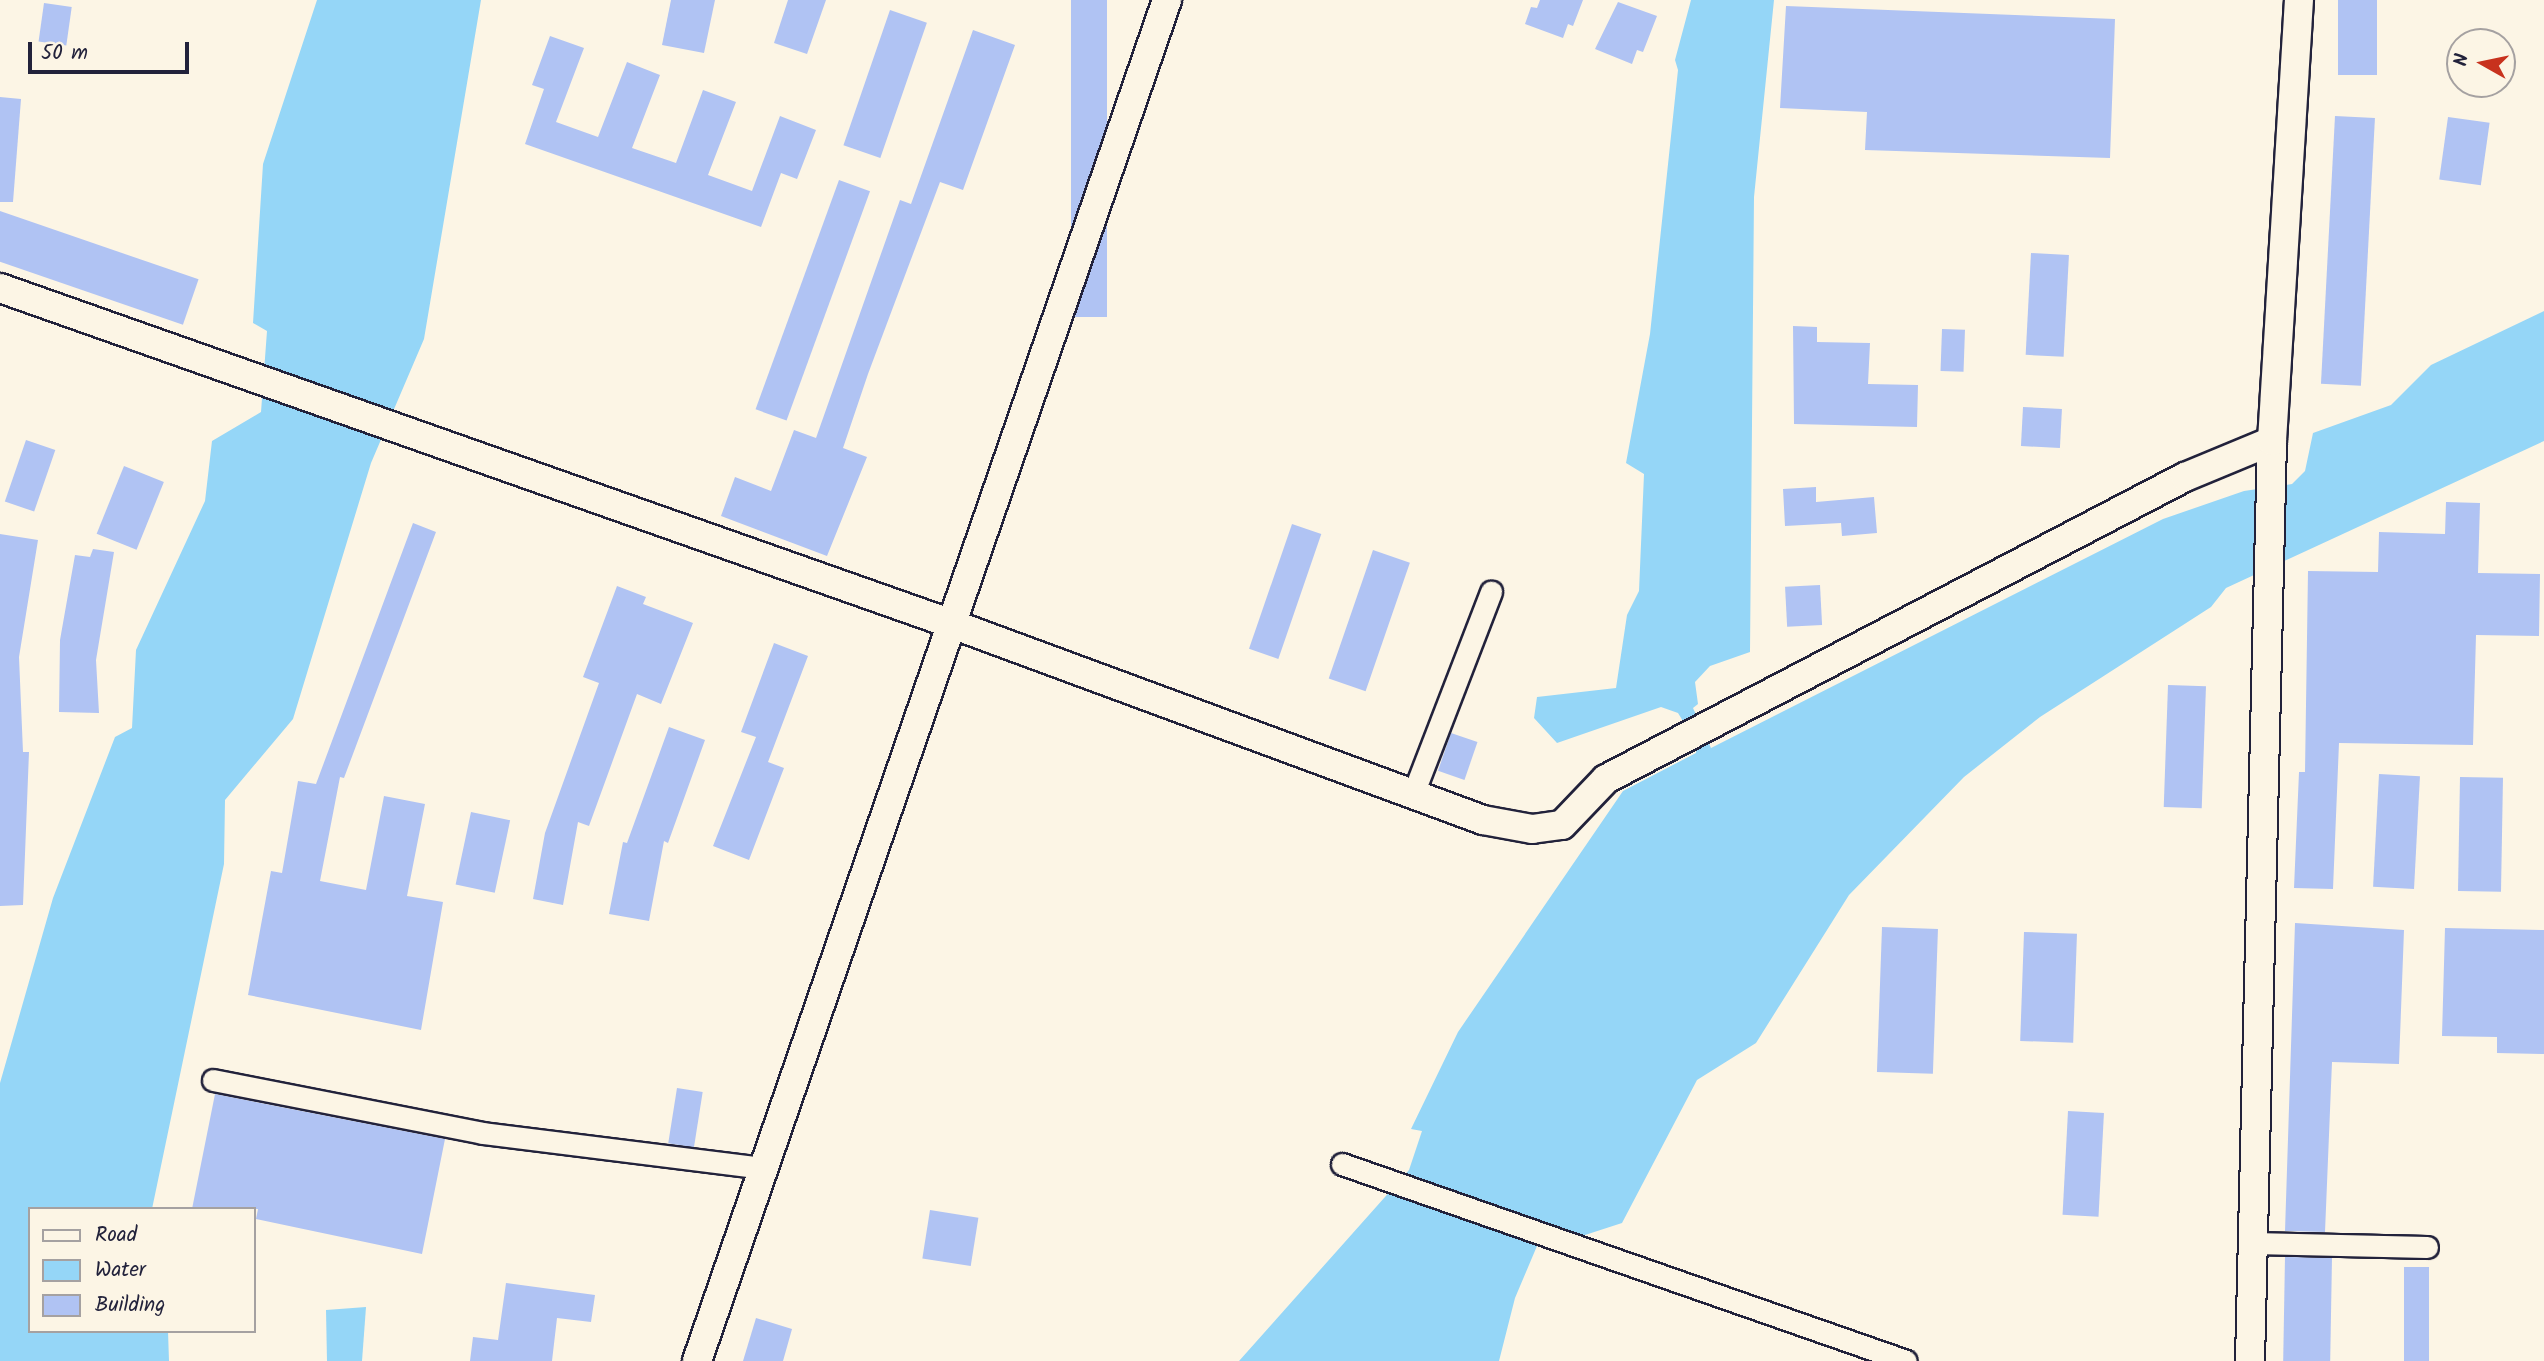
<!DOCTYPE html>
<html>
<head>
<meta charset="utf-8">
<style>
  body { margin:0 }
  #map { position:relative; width:2544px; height:1361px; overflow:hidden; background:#fcf5e5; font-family:Kalam,sans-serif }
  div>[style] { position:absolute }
  .water>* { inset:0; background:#95d6f7 }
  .building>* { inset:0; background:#b0c3f3; transform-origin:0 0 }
  .roads { filter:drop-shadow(2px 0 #22223b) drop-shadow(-2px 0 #22223b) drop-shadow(0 2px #22223b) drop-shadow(0 -2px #22223b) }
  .street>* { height:21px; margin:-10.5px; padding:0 10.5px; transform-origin:10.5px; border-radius:10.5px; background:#fcf5e5 }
  .secondary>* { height:28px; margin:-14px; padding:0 14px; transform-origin:14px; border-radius:14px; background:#fcf5e5 }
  span { translate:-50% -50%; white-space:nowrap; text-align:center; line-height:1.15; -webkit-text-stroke:6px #fcf5e5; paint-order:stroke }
  .legend { position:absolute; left:28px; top:1207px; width:228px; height:126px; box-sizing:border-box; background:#fcf5e5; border:2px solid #a5a1a1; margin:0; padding:9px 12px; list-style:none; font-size:21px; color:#22223b }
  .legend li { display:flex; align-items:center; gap:14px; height:35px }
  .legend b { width:35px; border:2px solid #a5a1a1 }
  .north { position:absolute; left:2446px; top:28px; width:70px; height:70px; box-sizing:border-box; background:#fcf5e5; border:2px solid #a5a1a1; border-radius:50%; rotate:279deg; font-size:19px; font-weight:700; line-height:28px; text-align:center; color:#22223b }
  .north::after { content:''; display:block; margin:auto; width:24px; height:32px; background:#c8321e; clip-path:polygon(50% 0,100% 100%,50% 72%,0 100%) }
  .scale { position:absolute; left:28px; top:42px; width:161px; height:32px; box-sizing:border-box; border:4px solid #22223b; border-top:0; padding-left:9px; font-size:21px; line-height:24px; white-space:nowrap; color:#22223b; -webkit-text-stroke:5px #fcf5e5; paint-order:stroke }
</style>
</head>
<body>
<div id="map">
  <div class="water">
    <div style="clip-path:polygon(317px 0,481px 0,424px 339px,371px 463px,293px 719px,225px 800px,224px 864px,152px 1209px,30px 1209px,30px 1331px,168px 1331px,169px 1361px,0 1361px,0 1083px,53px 898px,115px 737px,132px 728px,136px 650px,205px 501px,212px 441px,261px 412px,267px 331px,253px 323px,263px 164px)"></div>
    <div style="clip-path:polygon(1691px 0,1774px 0,1754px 197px,1750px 652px,1710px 666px,1695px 682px,1698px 704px,1693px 708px,1711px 748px,2163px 519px,2244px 491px,2292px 484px,2305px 471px,2313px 433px,2391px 405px,2431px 365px,2544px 311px,2544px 441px,2226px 588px,2211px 607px,2040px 717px,1964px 777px,1849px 895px,1756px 1043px,1697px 1080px,1622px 1223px,1585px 1235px,1574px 1255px,1537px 1246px,1515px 1298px,1499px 1361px,1239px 1361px,1409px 1170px,1422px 1131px,1411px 1129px,1458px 1032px,1623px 791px,1696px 753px,1697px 744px,1678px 713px,1661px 707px,1557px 743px,1534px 718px,1537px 697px,1616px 688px,1627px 615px,1639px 591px,1644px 474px,1626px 463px,1650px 334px,1678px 70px,1675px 60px)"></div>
    <div style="clip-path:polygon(366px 1307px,362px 1361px,327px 1361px,326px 1310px)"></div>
  </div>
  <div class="building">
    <div style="clip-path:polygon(671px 0,715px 0,704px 53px,662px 45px)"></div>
    <div style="clip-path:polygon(788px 0,826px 0,807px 54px,774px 43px)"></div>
    <div style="left:1071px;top:0;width:36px;height:317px"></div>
    <div style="clip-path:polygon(1540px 0,1583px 0,1573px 26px,1568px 24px,1563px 38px,1525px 24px,1531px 7px,1537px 8px)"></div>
    <div style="left:2338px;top:0;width:39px;height:75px"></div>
    <div style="clip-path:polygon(1618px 2px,1657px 16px,1643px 52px,1637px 50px,1632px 64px,1595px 49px)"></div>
    <div style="left:44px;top:3px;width:28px;height:39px;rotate:8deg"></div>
    <div style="clip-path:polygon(1786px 6px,2115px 19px,2110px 158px,1865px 150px,1867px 112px,1780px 108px)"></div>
    <div style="left:890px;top:10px;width:39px;height:143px;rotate:19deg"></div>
    <div style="clip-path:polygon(973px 30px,1015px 45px,963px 190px,940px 182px,868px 374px,843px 448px,867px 457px,827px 556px,721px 516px,735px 477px,771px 491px,794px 430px,816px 438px,900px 200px,911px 204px)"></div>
    <div style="clip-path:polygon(550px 36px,584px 48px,556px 122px,598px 137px,627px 62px,660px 75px,632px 148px,676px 163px,703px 90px,736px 102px,708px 175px,752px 191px,780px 116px,816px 130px,797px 179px,781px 173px,761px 227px,525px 144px,544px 89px,532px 85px)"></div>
    <div style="clip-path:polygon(0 97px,21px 99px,13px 202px,0 202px)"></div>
    <div style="left:2335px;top:116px;width:40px;height:268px;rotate:3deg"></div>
    <div style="left:2448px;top:117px;width:42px;height:63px;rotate:8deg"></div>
    <div style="left:839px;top:180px;width:33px;height:244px;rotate:20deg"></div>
    <div style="left:0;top:211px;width:210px;height:48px;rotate:19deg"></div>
    <div style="left:2031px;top:253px;width:38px;height:102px;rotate:3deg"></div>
    <div style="clip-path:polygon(1793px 326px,1817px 327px,1817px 342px,1870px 343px,1868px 384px,1918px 385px,1917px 427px,1794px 424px)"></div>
    <div style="left:1942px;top:329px;width:23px;height:42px;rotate:2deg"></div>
    <div style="left:2023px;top:407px;width:39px;height:39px;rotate:3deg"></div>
    <div style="left:26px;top:440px;width:31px;height:65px;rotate:19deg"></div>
    <div style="left:124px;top:466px;width:43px;height:73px;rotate:22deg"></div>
    <div style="clip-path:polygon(1816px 487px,1816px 502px,1874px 497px,1877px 533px,1842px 536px,1841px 523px,1785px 526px,1783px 489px)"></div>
    <div style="clip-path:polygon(2446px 502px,2480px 503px,2478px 573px,2540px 574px,2539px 636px,2476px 635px,2473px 745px,2339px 743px,2333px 889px,2294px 888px,2299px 772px,2305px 772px,2308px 571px,2378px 572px,2379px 532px,2445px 534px)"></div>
    <div style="clip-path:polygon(413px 523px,436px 532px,344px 778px,340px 777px,320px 881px,366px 890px,384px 796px,425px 804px,407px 896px,443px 902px,421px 1030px,248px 995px,271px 871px,282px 873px,298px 781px,316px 784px)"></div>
    <div style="left:1292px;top:524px;width:31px;height:132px;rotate:19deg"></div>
    <div style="clip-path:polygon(0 534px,38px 540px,19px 657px,23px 752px,29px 752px,23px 905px,0 906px)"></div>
    <div style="clip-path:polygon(93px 549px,114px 552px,96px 660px,99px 713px,59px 712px,60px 640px,75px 555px,90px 557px)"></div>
    <div style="left:1373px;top:550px;width:39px;height:136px;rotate:19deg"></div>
    <div style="left:1820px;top:585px;width:40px;height:35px;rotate:87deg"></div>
    <div style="clip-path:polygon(617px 586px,646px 597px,643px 604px,693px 623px,661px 704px,637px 694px,589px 826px,578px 822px,563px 905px,533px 899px,545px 833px,599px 683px,583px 677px)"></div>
    <div style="clip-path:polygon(774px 643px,808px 656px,768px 762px,784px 768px,749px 860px,713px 846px,756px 737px,741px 732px)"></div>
    <div style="left:2168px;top:685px;width:38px;height:122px;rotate:2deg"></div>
    <div style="clip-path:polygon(669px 727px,705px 740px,668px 843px,664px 841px,649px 921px,609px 914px,623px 842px,627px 843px)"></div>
    <div style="left:1451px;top:733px;width:28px;height:40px;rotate:19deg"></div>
    <div style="left:2379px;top:774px;width:41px;height:113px;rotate:3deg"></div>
    <div style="left:2460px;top:777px;width:43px;height:114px;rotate:1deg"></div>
    <div style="left:471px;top:812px;width:40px;height:74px;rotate:12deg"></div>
    <div style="clip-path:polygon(2295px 923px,2404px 930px,2399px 1064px,2332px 1062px,2325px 1232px,2285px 1231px)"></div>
    <div style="left:1882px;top:927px;width:56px;height:145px;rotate:2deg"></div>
    <div style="clip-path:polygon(2445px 928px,2544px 930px,2544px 1054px,2497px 1053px,2497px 1037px,2442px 1036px)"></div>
    <div style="left:2024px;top:932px;width:53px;height:109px;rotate:2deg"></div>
    <div style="left:677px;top:1088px;width:26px;height:56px;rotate:9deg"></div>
    <div style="clip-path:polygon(215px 1094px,445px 1139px,422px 1254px,256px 1219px,258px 1209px,192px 1209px)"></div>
    <div style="left:2068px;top:1111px;width:36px;height:104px;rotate:3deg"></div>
    <div style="left:930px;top:1210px;width:49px;height:49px;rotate:9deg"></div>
    <div style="left:2285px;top:1257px;width:47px;height:104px;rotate:1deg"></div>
    <div style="left:2404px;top:1267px;width:25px;height:94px"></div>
    <div style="clip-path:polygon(506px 1283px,595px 1295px,591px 1322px,557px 1318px,552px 1361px,470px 1361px,473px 1337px,498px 1340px)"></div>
    <div style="clip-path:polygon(756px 1318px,792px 1329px,783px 1361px,743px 1361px)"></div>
  </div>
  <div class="roads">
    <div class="street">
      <div style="left:1413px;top:794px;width:217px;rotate:-68.9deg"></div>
      <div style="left:213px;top:1080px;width:274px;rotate:11.1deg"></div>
      <div style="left:482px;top:1133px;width:284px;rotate:7.1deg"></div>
      <div style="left:1342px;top:1164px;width:597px;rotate:19.25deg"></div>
      <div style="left:2253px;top:1243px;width:174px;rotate:1.3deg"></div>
    </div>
    <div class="secondary">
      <div style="left:0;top:288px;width:1010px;rotate:19.44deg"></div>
      <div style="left:952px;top:624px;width:566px;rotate:20.26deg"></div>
      <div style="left:1483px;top:820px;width:50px;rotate:10.4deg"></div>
      <div style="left:1532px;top:829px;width:30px;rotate:-8deg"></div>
      <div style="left:1562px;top:825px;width:64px;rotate:-46.3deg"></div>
      <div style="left:1606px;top:779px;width:653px;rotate:-27.55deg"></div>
      <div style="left:2185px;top:477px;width:94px;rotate:-22.5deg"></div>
      <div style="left:697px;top:1361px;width:1440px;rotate:-70.95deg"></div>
      <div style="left:2250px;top:1361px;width:920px;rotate:-88.63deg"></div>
      <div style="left:2272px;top:441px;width:442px;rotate:-86.5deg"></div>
    </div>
  </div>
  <ul class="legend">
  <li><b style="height:9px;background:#fcf5e5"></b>Road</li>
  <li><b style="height:19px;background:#95d6f7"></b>Water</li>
  <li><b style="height:19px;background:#b0c3f3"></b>Building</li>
  </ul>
  <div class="north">N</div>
  <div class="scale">50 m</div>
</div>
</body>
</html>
